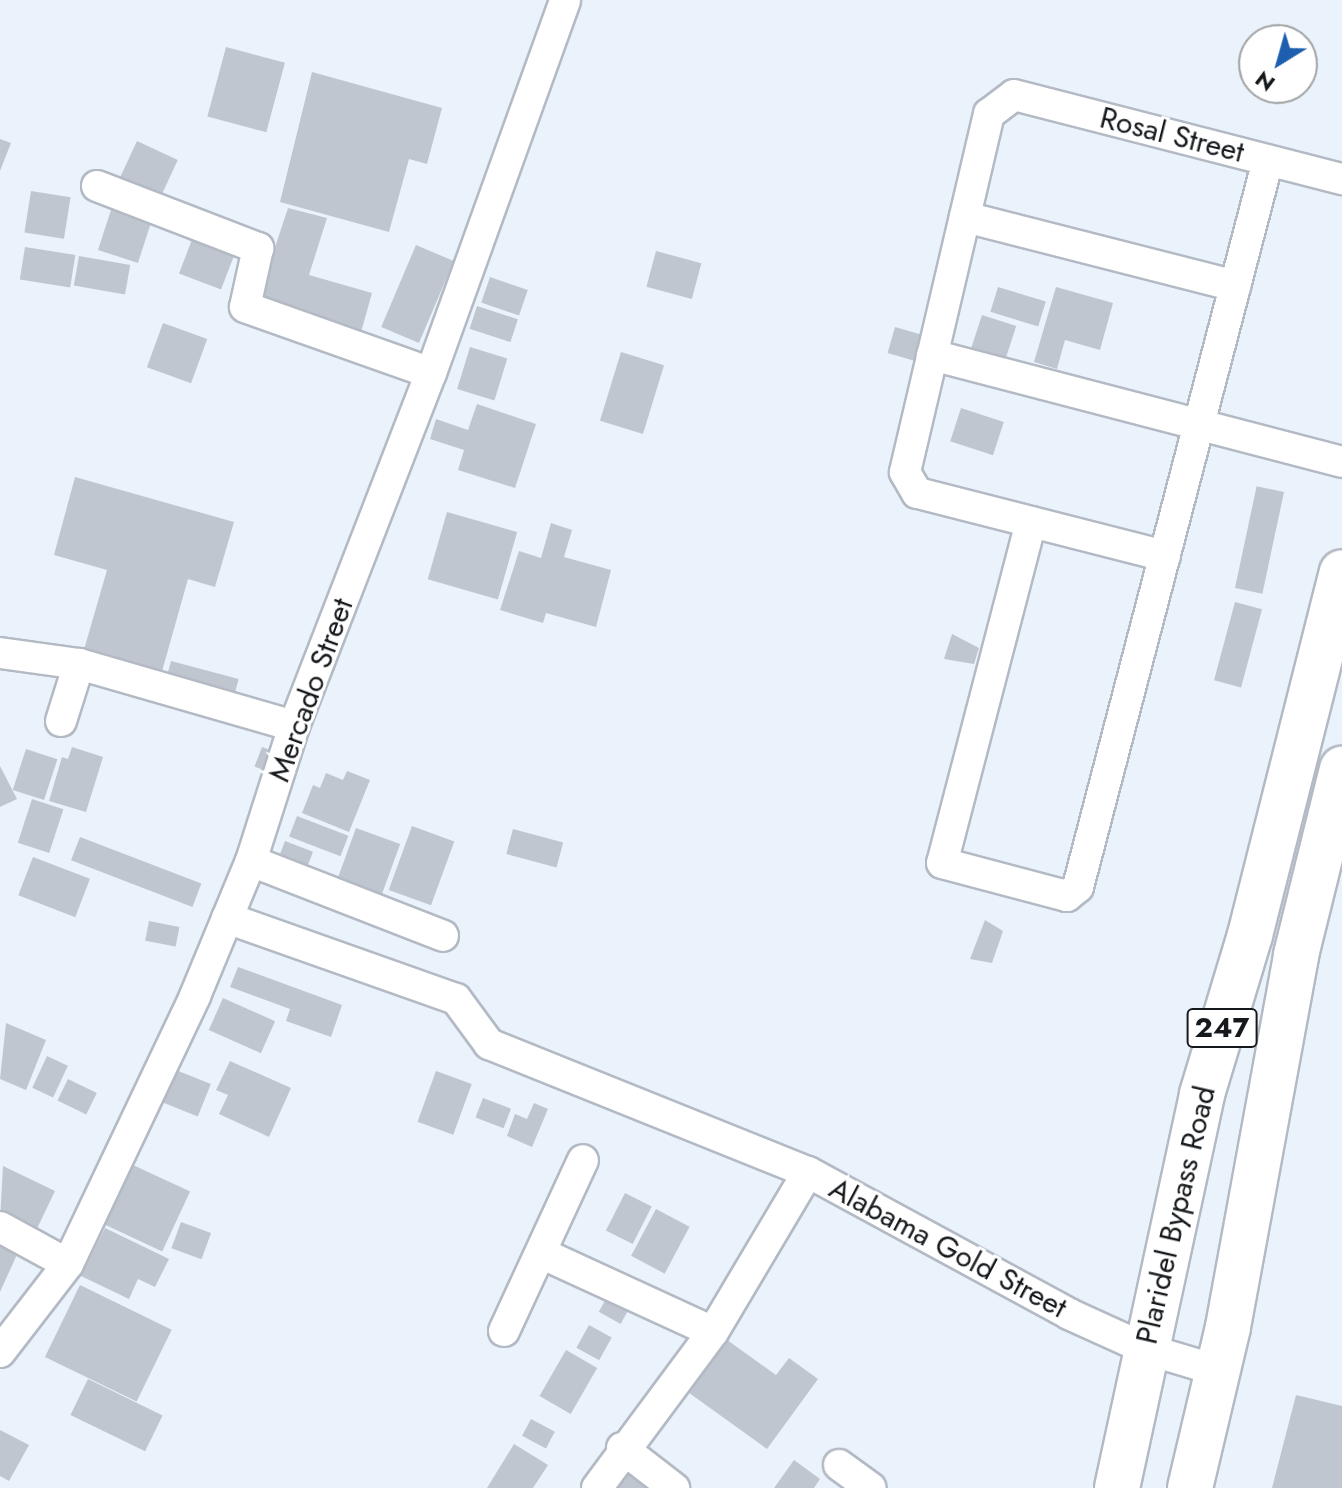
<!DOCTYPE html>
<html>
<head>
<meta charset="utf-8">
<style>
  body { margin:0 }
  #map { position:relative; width:1342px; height:1488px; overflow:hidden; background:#eaf2fc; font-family:Jost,sans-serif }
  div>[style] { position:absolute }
  .building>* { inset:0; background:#bfc6d0; transform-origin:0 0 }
  .roads { filter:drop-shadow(2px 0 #b3bac4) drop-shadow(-2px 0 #b3bac4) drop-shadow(0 2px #b3bac4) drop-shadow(0 -2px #b3bac4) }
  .minor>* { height:30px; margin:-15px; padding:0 15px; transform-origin:15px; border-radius:15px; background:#fff }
  .highway>* { height:44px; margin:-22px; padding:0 22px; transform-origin:22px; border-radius:22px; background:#fff }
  span { translate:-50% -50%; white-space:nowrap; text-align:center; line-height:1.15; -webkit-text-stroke:6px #fff; paint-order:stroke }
  .shield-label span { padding:2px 6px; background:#fff; border:2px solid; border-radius:6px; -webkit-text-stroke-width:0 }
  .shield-label { font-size:28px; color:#16191c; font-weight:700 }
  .street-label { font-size:30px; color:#16191c }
  .north { position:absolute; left:1238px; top:24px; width:80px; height:80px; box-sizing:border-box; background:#fff; border:2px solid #a2a3a4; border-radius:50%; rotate:217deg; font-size:22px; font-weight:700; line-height:32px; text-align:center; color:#16191c }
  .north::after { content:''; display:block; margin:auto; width:28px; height:36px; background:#1d5eaf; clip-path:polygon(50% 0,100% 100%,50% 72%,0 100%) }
</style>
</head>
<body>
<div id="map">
  <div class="building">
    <div style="left:226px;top:47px;width:61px;height:72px;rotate:15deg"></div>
    <div style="clip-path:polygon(312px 72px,442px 108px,427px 164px,409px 159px,389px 232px,280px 202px)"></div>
    <div style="clip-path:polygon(0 139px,11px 143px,0 171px)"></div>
    <div style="left:137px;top:141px;width:45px;height:52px;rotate:25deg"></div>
    <div style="left:31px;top:191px;width:40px;height:42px;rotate:9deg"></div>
    <div style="clip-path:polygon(288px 208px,327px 218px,309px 275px,372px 293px,360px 336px,256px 305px)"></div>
    <div style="left:111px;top:210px;width:42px;height:42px;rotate:18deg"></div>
    <div style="left:193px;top:237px;width:45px;height:39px;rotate:21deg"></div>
    <div style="left:416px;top:245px;width:41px;height:89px;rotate:23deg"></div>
    <div style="left:25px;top:247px;width:51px;height:33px;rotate:9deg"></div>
    <div style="left:656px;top:251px;width:47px;height:37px;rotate:15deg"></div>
    <div style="left:79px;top:256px;width:52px;height:30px;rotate:10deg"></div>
    <div style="left:490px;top:277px;width:40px;height:27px;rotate:19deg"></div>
    <div style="left:998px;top:287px;width:50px;height:26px;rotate:17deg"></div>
    <div style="clip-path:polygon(1056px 287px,1113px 303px,1100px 350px,1065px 340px,1057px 369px,1034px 362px)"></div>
    <div style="left:477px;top:306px;width:43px;height:24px;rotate:18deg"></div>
    <div style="left:982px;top:315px;width:36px;height:42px;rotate:18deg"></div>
    <div style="left:163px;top:323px;width:47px;height:47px;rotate:20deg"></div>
    <div style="left:895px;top:327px;width:36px;height:27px;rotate:16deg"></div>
    <div style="left:470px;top:347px;width:39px;height:44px;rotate:17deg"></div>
    <div style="left:621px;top:352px;width:45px;height:72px;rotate:17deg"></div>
    <div style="clip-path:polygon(477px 404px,536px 424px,515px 488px,458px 470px,464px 450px,430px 439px,436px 419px,468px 430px)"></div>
    <div style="left:961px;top:408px;width:45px;height:35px;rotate:18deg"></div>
    <div style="clip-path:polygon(75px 477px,234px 522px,215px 587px,188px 579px,159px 682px,81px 660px,107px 570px,54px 555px)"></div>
    <div style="left:1284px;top:492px;width:104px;height:28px;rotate:102deg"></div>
    <div style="left:447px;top:512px;width:73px;height:70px;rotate:16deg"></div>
    <div style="clip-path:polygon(551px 523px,572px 530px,564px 557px,611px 570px,596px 627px,546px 613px,543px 623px,500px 610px,519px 551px,541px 558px)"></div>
    <div style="left:1235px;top:602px;width:28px;height:81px;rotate:15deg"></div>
    <div style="clip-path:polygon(952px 634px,979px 648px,974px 664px,944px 659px)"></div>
    <div style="left:171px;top:661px;width:70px;height:22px;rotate:15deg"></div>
    <div style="clip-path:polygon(72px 747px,103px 757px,86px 812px,49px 801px,62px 757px,68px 759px)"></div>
    <div style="left:262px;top:747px;width:17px;height:21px;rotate:21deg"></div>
    <div style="left:26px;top:749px;width:33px;height:43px;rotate:18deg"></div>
    <div style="clip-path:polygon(0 766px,17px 799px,0 807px)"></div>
    <div style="clip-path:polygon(347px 771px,370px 780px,349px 832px,302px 813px,313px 785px,320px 788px,326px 773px,343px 780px)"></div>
    <div style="left:32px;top:799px;width:33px;height:46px;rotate:18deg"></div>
    <div style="left:297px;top:816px;width:55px;height:22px;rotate:21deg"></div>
    <div style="left:412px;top:826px;width:45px;height:68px;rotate:20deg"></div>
    <div style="left:356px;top:828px;width:47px;height:54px;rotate:20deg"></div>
    <div style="left:513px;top:829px;width:52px;height:26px;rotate:15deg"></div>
    <div style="left:80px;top:837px;width:130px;height:25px;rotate:21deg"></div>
    <div style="left:285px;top:841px;width:30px;height:27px;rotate:21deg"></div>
    <div style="left:33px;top:857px;width:61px;height:41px;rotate:21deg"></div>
    <div style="clip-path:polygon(985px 920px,1003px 931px,992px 963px,970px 959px)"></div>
    <div style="left:149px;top:921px;width:31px;height:20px;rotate:11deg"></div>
    <div style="clip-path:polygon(238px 967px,342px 1005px,331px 1037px,286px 1021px,290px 1009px,230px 987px)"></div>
    <div style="left:223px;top:998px;width:57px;height:35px;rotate:24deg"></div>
    <div style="clip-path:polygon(6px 1023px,46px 1040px,26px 1090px,0 1079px)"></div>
    <div style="left:47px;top:1056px;width:23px;height:35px;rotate:25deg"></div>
    <div style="clip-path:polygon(230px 1061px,291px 1088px,269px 1137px,219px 1114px,228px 1095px,216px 1090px)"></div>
    <div style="left:171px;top:1068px;width:43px;height:35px;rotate:22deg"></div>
    <div style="left:436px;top:1071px;width:38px;height:54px;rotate:20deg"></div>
    <div style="left:68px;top:1079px;width:32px;height:24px;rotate:26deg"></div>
    <div style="left:483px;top:1098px;width:30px;height:21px;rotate:21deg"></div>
    <div style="clip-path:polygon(534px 1103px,548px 1109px,532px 1147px,507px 1136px,515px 1114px,527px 1119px)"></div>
    <div style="left:133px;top:1165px;width:63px;height:66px;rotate:25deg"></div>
    <div style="clip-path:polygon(3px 1166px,55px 1191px,33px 1237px,0 1221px)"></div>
    <div style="left:625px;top:1193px;width:30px;height:42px;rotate:27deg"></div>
    <div style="left:656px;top:1209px;width:38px;height:53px;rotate:28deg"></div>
    <div style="left:181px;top:1222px;width:32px;height:28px;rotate:20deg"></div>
    <div style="clip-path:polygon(105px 1228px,169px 1259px,155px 1287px,138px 1279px,129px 1299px,81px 1276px)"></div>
    <div style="clip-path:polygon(0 1241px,19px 1250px,0 1292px)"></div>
    <div style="left:80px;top:1285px;width:102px;height:80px;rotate:26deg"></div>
    <div style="left:607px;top:1297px;width:25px;height:17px;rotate:29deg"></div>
    <div style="left:589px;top:1325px;width:26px;height:26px;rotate:29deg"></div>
    <div style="clip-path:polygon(723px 1337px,776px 1375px,789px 1358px,818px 1379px,767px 1449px,685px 1390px)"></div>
    <div style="left:566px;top:1350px;width:36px;height:53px;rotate:30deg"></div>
    <div style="left:88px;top:1379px;width:83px;height:40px;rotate:26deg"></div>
    <div style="clip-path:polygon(1296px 1395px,1342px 1406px,1342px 1488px,1272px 1488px)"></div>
    <div style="left:531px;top:1419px;width:27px;height:19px;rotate:28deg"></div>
    <div style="clip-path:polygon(0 1430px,29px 1445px,9px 1481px,0 1476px)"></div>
    <div style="clip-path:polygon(514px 1444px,548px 1465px,533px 1488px,487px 1488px)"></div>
    <div style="clip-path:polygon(794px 1460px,820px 1479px,814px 1488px,774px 1488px)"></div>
    <div style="clip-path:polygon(627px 1465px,657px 1488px,610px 1488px)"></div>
  </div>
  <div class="roads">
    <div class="minor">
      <div style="left:97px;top:186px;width:173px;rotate:21.1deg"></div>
      <div style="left:258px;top:248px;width:60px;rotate:102.4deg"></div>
      <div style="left:245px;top:307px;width:197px;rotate:19.5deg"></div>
      <div style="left:965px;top:217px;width:279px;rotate:14.3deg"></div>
      <div style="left:932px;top:355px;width:424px;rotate:14.6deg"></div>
      <div style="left:1031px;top:522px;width:352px;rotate:104.6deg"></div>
      <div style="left:942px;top:863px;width:129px;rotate:14.8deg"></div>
      <div style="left:1067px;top:896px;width:14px;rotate:-39deg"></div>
      <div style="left:1078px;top:887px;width:751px;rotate:-75.35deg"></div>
      <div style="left:1165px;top:556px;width:256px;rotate:-165.7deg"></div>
      <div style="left:917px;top:493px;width:24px;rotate:-120deg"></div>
      <div style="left:905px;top:472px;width:368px;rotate:-76.8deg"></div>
      <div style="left:989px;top:114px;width:31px;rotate:-37deg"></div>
      <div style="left:1014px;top:95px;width:339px;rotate:14.4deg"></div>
      <div style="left:0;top:653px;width:80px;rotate:7.9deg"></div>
      <div style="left:79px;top:664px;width:224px;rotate:16.1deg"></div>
      <div style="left:61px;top:721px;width:60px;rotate:-72.5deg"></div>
      <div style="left:251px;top:861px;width:206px;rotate:21.3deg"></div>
      <div style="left:227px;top:918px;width:243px;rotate:19.5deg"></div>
      <div style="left:456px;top:999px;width:56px;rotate:53.7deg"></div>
      <div style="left:489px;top:1044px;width:344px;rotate:21.9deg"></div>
      <div style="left:0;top:1227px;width:77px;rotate:28.6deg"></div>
      <div style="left:541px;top:1253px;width:189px;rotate:24.7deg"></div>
      <div style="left:504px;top:1331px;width:188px;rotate:-65.2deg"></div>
      <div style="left:0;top:1352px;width:111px;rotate:-52.3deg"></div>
      <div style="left:68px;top:1264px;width:297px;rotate:-64.6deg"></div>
      <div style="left:195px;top:996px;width:146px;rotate:-67.5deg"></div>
      <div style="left:251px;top:861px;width:142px;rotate:-72.3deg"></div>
      <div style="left:294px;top:726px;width:379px;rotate:-68.8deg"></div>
      <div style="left:431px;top:373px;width:396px;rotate:-70.2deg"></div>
      <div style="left:622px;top:1448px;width:66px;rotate:37.6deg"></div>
      <div style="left:839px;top:1465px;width:39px;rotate:36deg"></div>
      <div style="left:597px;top:1488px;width:194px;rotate:-53.4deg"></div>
      <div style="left:713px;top:1332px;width:186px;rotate:-59.3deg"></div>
      <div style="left:808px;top:1172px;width:297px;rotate:28.5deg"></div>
      <div style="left:1069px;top:1314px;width:85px;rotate:24.4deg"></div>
      <div style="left:1146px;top:1349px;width:76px;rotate:16.8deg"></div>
    </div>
    <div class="highway">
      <div style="left:1117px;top:1488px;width:403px;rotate:-77.8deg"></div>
      <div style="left:1202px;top:1094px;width:166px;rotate:-73.2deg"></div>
      <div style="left:1250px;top:935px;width:374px;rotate:-75.8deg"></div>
      <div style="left:1190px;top:1488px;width:165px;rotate:-76.7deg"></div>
      <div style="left:1228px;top:1327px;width:378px;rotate:-79.6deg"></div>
      <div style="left:1296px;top:955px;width:192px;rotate:-76.1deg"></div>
    </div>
  </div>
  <div class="shield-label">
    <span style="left:1222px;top:1028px">247</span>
  </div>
  <div class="street-label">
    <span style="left:1172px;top:135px;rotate:14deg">Rosal Street</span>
    <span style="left:311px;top:690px;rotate:-70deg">Mercado Street</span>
    <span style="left:1176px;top:1215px;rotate:-77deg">Plaridel Bypass Road</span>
    <span style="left:948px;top:1248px;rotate:28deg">Alabama Gold Street</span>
  </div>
  <div class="north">N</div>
</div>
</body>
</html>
